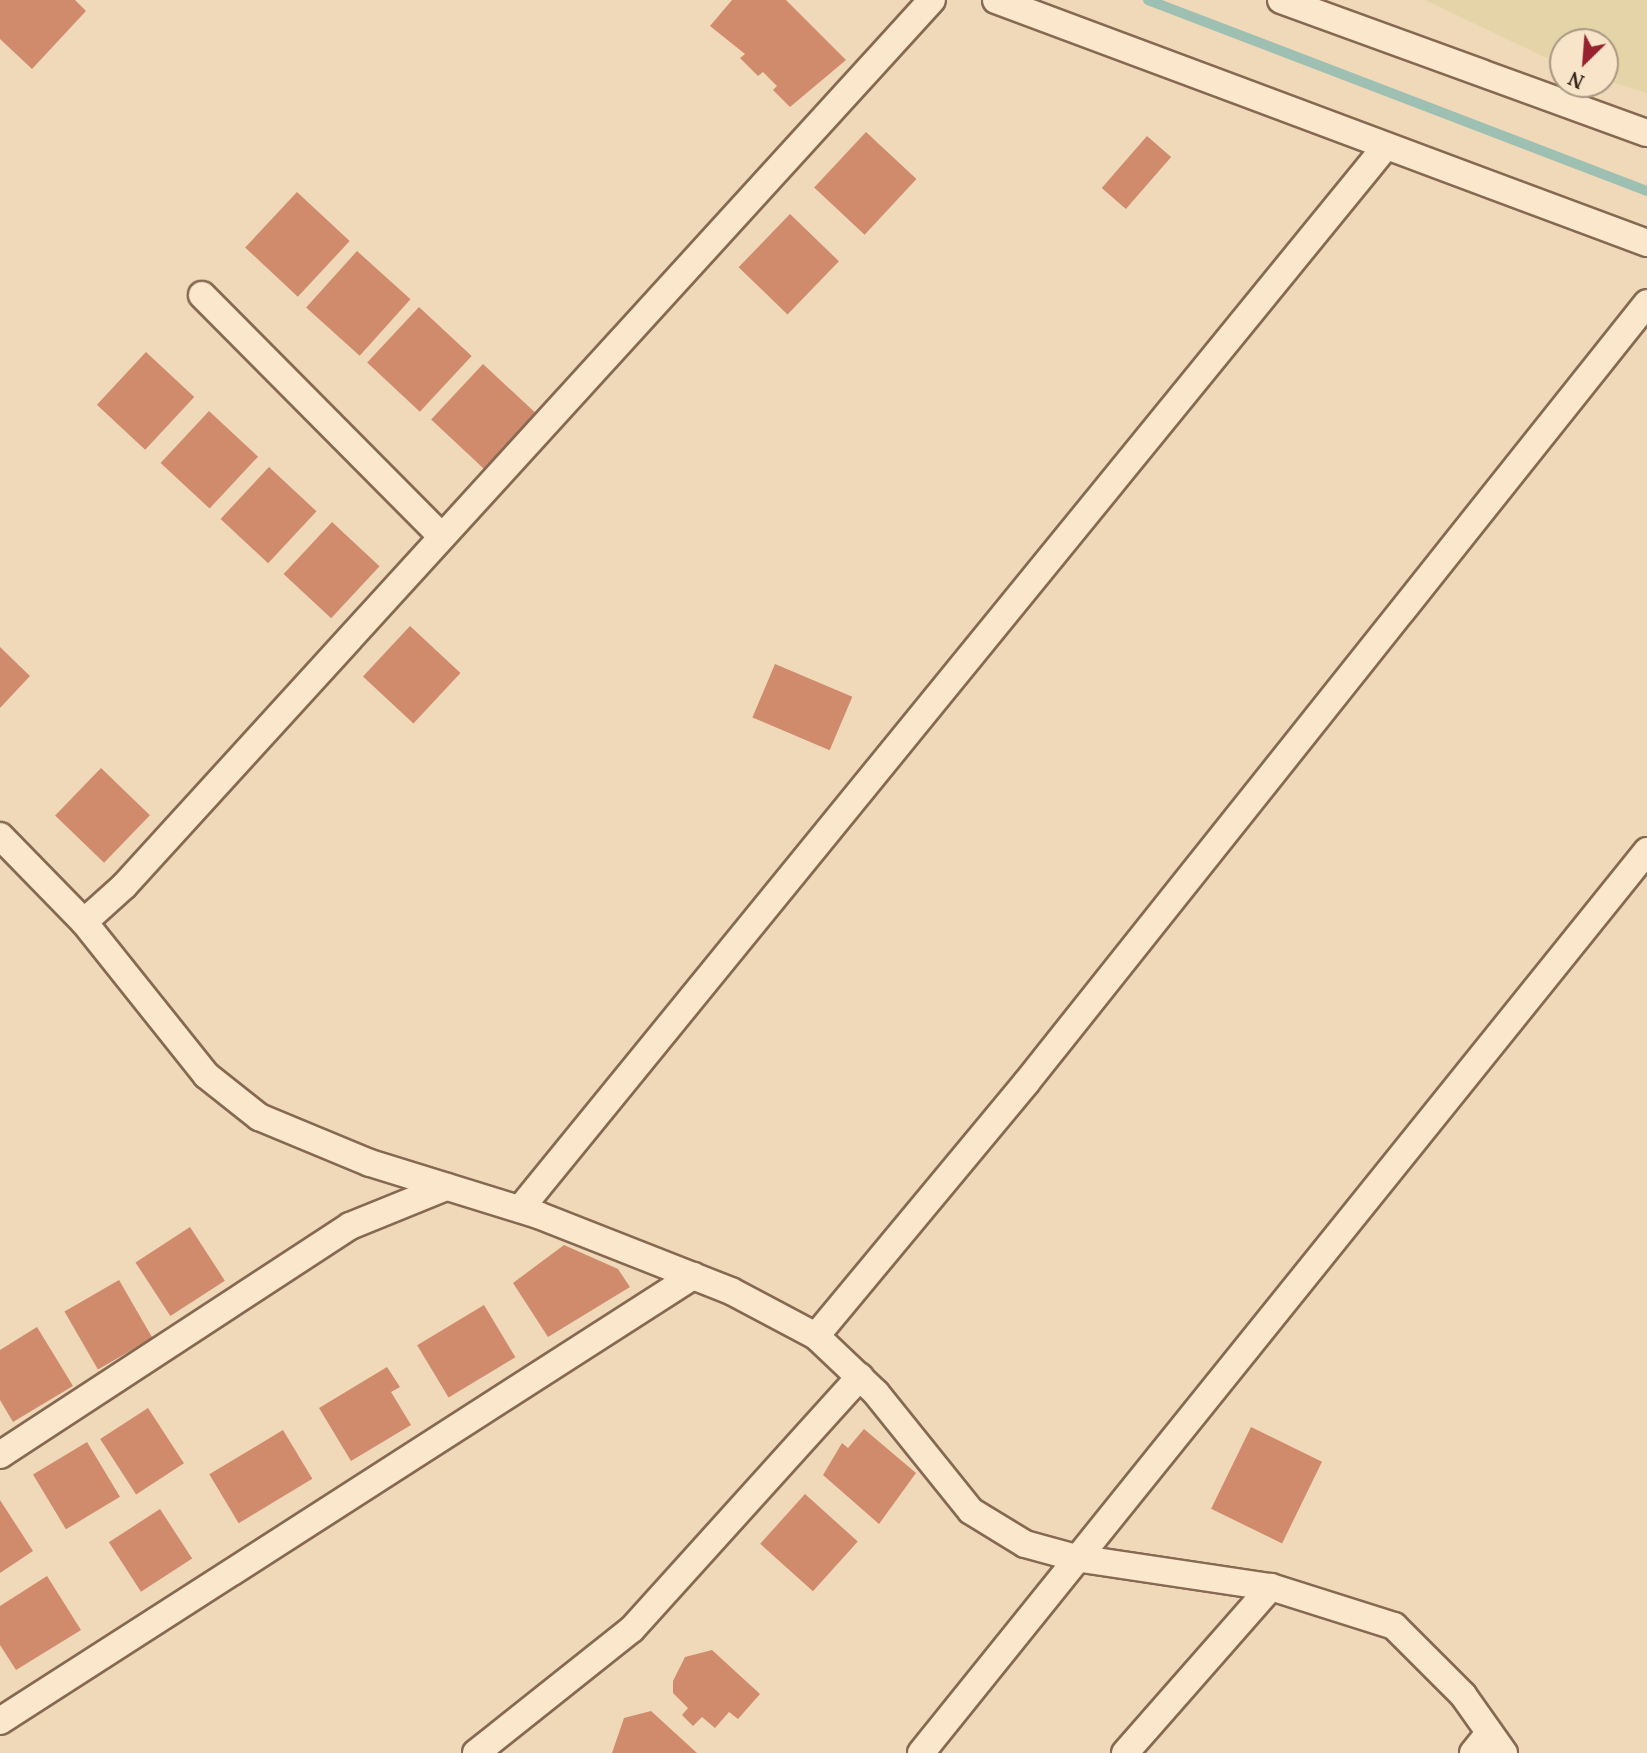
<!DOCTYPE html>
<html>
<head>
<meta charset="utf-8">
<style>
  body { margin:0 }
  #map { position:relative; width:1647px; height:1753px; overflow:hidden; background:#f0d9b9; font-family:"PT Serif",serif }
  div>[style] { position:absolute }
  .farmland>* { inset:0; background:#e5d4a7 }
  .stream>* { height:10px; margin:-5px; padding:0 5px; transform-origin:5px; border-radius:5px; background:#9ec0b2 }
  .building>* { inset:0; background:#d08b6d; transform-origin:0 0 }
  .roads { filter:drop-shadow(2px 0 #876953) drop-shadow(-2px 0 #876953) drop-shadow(0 2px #876953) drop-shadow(0 -2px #876953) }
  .minor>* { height:26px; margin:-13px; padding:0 13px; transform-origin:13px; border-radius:13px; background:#fae7cc }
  span { translate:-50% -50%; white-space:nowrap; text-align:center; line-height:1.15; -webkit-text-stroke:5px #f7e4c9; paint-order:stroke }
  .north { position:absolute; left:1549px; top:28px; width:70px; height:70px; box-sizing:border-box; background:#f7e4c9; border:2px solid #a99783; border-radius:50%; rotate:205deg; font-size:19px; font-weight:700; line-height:28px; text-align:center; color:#352319 }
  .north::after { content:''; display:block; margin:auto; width:24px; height:32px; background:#982130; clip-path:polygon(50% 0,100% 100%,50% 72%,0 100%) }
</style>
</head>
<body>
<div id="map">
  <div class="farmland">
    <div style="clip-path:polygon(1425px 0,1647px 0,1647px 93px,1605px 80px,1605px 42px,1563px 42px,1563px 66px)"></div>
  </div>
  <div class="stream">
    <div style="left:1148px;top:0;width:534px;rotate:20.95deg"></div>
  </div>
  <div class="building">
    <div style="clip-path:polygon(0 0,75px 0,86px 11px,32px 69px,0 39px)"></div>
    <div style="clip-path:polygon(732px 0,786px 0,846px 60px,790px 107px,773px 90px,777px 86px,763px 72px,758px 76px,740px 58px,745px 54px,710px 26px)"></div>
    <div style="left:866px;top:132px;width:69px;height:76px;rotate:43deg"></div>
    <div style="left:1147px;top:136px;width:32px;height:69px;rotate:41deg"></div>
    <div style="left:297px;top:192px;width:72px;height:76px;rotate:43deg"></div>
    <div style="left:790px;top:214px;width:68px;height:74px;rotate:44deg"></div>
    <div style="left:357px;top:251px;width:72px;height:76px;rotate:42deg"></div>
    <div style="left:419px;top:307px;width:72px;height:76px;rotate:43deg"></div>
    <div style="left:146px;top:352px;width:66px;height:72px;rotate:43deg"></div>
    <div style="left:483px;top:364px;width:72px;height:76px;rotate:43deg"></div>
    <div style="left:209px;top:411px;width:67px;height:71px;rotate:43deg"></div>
    <div style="left:269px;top:467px;width:65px;height:71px;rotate:43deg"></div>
    <div style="left:332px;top:522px;width:65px;height:71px;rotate:43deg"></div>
    <div style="left:410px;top:626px;width:69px;height:69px;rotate:43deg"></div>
    <div style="clip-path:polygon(0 647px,30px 676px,0 708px)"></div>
    <div style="left:775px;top:664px;width:84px;height:58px;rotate:23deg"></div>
    <div style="left:101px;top:768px;width:68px;height:66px;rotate:44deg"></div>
    <div style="left:190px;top:1227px;width:64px;height:65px;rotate:57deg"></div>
    <div style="clip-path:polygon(564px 1245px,618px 1269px,630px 1287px,548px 1337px,513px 1283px)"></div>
    <div style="left:119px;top:1280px;width:67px;height:63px;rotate:60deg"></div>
    <div style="left:484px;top:1305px;width:61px;height:78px;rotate:59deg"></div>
    <div style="clip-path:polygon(37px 1327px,73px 1386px,13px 1422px,0 1400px,0 1350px)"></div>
    <div style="clip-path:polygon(387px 1367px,400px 1387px,391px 1392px,411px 1425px,351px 1461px,319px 1408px)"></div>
    <div style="left:148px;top:1408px;width:66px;height:57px;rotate:57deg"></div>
    <div style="left:1251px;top:1427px;width:79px;height:91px;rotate:26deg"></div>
    <div style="clip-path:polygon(864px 1429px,916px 1473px,879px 1524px,823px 1475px,842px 1443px,848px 1448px)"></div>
    <div style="left:283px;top:1430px;width:57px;height:86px;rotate:59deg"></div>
    <div style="left:87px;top:1442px;width:64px;height:63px;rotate:59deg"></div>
    <div style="left:805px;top:1494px;width:71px;height:67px;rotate:42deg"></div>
    <div style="clip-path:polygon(0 1500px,33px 1551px,0 1573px)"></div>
    <div style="left:160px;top:1509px;width:59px;height:61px;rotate:57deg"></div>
    <div style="clip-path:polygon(47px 1576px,81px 1630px,16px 1670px,0 1645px,0 1606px)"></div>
    <div style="clip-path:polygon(712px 1650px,760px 1694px,738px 1719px,729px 1712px,715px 1728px,702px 1717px,693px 1726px,682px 1715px,688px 1708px,673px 1693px,673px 1681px,685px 1657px)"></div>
    <div style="clip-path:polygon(651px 1711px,697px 1753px,612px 1753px,624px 1718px)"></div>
  </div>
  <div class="roads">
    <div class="minor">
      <div style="left:996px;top:0;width:695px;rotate:20.47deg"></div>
      <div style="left:1281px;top:0;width:389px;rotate:20deg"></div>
      <div style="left:202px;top:295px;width:338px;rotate:45.2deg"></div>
      <div style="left:0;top:836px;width:120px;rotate:45.7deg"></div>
      <div style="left:84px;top:922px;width:196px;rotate:51.4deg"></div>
      <div style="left:206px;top:1075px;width:68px;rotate:38.4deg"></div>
      <div style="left:259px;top:1117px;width:120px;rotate:22.5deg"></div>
      <div style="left:370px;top:1163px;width:176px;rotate:17.2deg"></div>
      <div style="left:538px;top:1215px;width:207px;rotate:21.5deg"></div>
      <div style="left:731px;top:1291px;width:96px;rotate:27.9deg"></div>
      <div style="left:816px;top:1336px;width:83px;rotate:43.5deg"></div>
      <div style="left:876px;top:1393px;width:151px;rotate:51.2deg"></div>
      <div style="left:971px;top:1511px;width:63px;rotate:31.4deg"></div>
      <div style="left:1025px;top:1544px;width:53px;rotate:15.4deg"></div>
      <div style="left:1076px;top:1558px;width:197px;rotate:8.5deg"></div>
      <div style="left:1271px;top:1587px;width:129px;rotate:17.6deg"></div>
      <div style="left:1394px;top:1626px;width:98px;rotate:45deg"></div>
      <div style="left:1463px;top:1695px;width:71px;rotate:54.7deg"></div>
      <div style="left:84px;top:922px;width:54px;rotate:-42deg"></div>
      <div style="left:124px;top:886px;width:1199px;rotate:-47.64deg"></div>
      <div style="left:520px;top:1209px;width:1371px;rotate:-50.83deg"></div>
      <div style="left:816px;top:1336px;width:329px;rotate:-50.3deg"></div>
      <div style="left:1026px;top:1083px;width:997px;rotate:-51.47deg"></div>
      <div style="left:0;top:1455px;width:418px;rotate:-33.2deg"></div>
      <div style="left:350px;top:1226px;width:104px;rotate:-22.1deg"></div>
      <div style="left:0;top:1721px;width:824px;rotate:-32.71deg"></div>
      <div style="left:476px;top:1753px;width:199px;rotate:-38.5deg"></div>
      <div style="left:632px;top:1629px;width:340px;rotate:-47.9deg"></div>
      <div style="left:921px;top:1753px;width:1158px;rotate:-51.17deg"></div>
      <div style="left:1125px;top:1753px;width:221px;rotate:-48.7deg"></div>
      <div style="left:1473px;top:1753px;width:26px;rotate:-51deg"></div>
    </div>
  </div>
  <div class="north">N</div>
</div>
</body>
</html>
